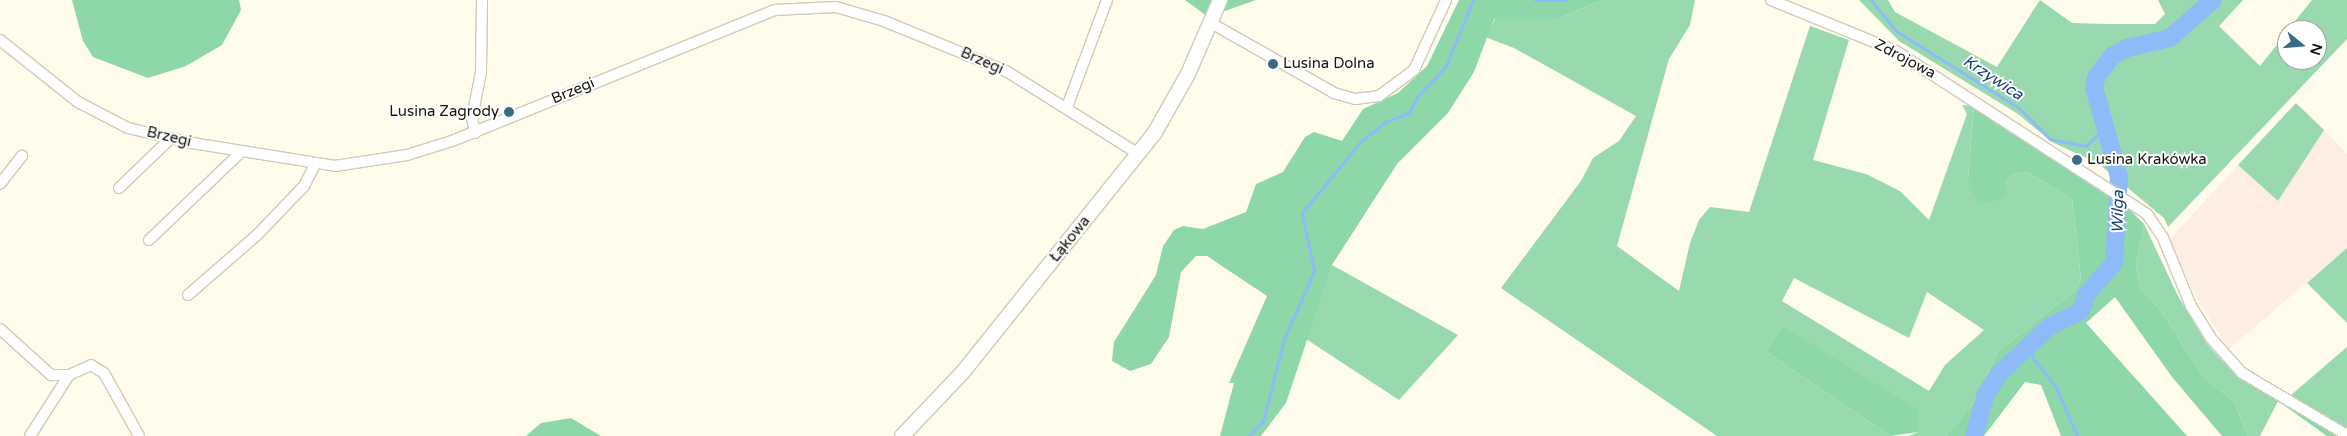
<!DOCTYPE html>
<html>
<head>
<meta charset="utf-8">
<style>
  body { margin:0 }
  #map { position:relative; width:2347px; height:436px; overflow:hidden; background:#fffcec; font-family:"Varela Round",sans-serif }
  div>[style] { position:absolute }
  .commercial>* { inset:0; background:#feeee2 }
  .green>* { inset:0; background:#99d9af }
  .forest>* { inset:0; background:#8ed7a8 }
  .stream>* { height:3px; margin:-1.5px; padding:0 1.5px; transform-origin:1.5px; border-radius:1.5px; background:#8ebbf7 }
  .river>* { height:18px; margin:-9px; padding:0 9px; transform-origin:9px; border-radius:9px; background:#8ebbf7 }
  .roads { filter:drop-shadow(1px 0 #cfcbb9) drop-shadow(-1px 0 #cfcbb9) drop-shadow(0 1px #cfcbb9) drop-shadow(0 -1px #cfcbb9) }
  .street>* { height:10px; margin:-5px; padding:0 5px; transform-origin:5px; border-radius:5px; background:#fff }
  .secondary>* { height:14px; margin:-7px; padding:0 7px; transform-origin:7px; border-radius:7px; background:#fff }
  .dots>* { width:14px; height:14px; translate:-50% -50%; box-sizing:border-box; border:2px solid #fff; border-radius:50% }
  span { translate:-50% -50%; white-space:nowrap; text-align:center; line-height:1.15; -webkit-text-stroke:4px #fff; paint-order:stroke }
  .street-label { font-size:15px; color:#16150e }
  .poi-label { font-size:15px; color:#16150e }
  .left { translate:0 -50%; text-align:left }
  .right { translate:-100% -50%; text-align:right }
  .water-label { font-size:16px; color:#144075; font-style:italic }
  .north { position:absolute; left:2277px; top:20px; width:50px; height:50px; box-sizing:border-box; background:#fff; border:1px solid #a2a19f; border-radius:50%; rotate:107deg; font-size:14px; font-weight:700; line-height:20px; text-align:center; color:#16150e }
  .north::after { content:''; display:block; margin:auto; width:18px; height:22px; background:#366c87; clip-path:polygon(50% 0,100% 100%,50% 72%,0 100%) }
</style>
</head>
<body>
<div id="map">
  <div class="commercial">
    <div style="clip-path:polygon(2324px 130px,2347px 154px,2347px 248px,2229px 349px,2198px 301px,2169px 240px,2238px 165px,2278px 201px)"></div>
  </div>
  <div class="green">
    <div style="clip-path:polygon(evenodd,1602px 0,1695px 0,1690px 25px,1669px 59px,1617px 246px,1679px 291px,1690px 243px,1699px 220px,1710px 207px,1749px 212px,1810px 26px,1849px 40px,1813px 160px,1866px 174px,1900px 191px,1929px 220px,1967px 114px,1962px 105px,1974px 106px,1968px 176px,2005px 183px,2012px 175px,2027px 172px,2072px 199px,2081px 279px,2075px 291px,1998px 351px,1975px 401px,1946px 436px,1909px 436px,1918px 432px,1782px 326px,1765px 351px,1890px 436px,1717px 436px,1501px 288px,1581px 181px,1593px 158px,1619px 141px,1636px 116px,1514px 48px,1485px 37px,1495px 19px,1557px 19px,1602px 0,1794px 278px,1909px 338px,1927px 292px,1984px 330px,1945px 365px,1929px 391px,1782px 301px,1794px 278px)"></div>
    <div style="clip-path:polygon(1859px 0,1888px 0,1895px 12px,1997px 67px,2040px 0,2072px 23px,2108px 24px,2155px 24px,2165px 14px,2158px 0,2243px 0,2219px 26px,2260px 66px,2287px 32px,2287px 60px,2317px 60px,2317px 30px,2288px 30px,2312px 0,2347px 0,2347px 39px,2168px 227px,2164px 218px,2099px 164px,2052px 142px,2018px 114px,1899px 41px)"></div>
    <div style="clip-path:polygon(2296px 103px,2324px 130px,2278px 201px,2238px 165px)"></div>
    <div style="clip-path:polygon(2144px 224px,2178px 296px,2207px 344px,2231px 370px,2278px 401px,2260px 436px,2248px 436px,2234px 402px,2202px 375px,2161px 311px,2140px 287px,2136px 266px)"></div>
    <div style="clip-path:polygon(2347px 248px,2347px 323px,2307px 283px)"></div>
    <div style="clip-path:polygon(1332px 265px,1458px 335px,1399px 400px,1306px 339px)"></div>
    <div style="clip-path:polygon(2347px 347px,2347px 428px,2291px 395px)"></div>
  </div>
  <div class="forest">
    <div style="clip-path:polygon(72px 0,239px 0,241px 10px,222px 45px,186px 66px,148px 78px,93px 57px,83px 41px)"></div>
    <div style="clip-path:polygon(1185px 0,1256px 0,1208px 17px)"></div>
    <div style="clip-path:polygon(1459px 0,1602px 0,1557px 19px,1494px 19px,1474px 72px,1448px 113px,1397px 164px,1332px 265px,1286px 403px,1261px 436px,1220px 436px,1234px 383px,1229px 383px,1267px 296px,1207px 256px,1196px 256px,1181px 272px,1169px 337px,1151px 364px,1130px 371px,1112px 361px,1114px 342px,1156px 275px,1163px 246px,1174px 230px,1183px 226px,1203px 229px,1246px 212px,1256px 184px,1283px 172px,1305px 137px,1314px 132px,1342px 141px,1363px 109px,1398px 93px,1427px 66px)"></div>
    <div style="clip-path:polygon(1974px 106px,2118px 198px,2144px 224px,2136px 266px,2140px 287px,2161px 311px,2202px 375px,2234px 402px,2248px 436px,2222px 436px,2172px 377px,2115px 297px,2086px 323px,2187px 436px,2061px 436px,2041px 385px,2025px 382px,1984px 436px,1946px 436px,1975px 401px,1998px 351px,2075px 291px,2081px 279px,2072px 199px,2027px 172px,2012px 175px,2005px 183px,2006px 196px,1995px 200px,1980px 203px,1972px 191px,1968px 177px)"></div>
    <div style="clip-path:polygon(1782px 326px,1918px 410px,1918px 432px,1890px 436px,1765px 351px)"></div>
    <div style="clip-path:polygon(2278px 401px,2342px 436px,2327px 436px)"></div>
    <div style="clip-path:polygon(571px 418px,601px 436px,526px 436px,541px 423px)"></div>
  </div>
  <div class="stream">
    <div style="left:1535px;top:0;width:31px"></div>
    <div style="left:1871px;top:0;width:40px;rotate:51deg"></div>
    <div style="left:1896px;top:31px;width:145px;rotate:32deg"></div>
    <div style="left:2019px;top:108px;width:44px;rotate:45deg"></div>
    <div style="left:2050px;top:139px;width:37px;rotate:11deg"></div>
    <div style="left:2086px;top:146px;width:28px;rotate:-45deg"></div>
    <div style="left:2026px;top:349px;width:48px;rotate:51.7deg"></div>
    <div style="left:2056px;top:387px;width:53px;rotate:66.8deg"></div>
    <div style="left:1249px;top:436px;width:21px;rotate:-47deg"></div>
    <div style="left:1263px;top:421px;width:85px;rotate:-75.6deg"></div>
    <div style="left:1284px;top:339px;width:74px;rotate:-66.2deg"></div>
    <div style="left:1314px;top:271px;width:59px;rotate:-101.7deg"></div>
    <div style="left:1302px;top:213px;width:93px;rotate:-50.7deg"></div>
    <div style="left:1361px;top:141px;width:31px;rotate:-38deg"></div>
    <div style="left:1385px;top:122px;width:26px;rotate:-21deg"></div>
    <div style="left:1409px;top:113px;width:18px;rotate:-63deg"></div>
    <div style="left:1417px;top:97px;width:42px;rotate:-46.9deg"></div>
    <div style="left:1446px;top:66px;width:71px;rotate:-67.8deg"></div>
  </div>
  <div class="river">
    <div style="left:1974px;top:436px;width:44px;rotate:-74.1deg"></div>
    <div style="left:1986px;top:394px;width:24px;rotate:-57deg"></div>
    <div style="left:1999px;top:374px;width:70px;rotate:-43.3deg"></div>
    <div style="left:2050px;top:326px;width:34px;rotate:-26deg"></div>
    <div style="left:2081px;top:311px;width:18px;rotate:-71deg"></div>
    <div style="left:2087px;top:294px;width:41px;rotate:-48.9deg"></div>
    <div style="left:2114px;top:263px;width:86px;rotate:-86.7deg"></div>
    <div style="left:2119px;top:177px;width:93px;rotate:-105.5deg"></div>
    <div style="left:2094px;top:87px;width:9px;rotate:-77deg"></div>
    <div style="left:2096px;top:78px;width:27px;rotate:-54deg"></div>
    <div style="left:2112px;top:56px;width:17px;rotate:-28deg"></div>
    <div style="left:2127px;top:48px;width:44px;rotate:-13.1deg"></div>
    <div style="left:2170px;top:38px;width:57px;rotate:-41.5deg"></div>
  </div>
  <div class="roads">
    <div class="street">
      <div style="left:1771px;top:0;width:135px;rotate:22.2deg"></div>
      <div style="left:1896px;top:51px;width:299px;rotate:33deg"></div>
      <div style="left:2147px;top:214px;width:29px;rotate:56deg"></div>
      <div style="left:2163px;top:238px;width:74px;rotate:67.6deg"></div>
      <div style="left:2191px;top:306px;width:36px;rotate:58deg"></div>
      <div style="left:2210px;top:337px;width:48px;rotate:48.4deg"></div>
      <div style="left:2242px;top:373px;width:122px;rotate:30.6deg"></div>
      <div style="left:1211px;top:23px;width:142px;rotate:29.6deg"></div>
      <div style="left:1334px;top:93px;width:22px;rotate:16deg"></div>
      <div style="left:1355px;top:99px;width:24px;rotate:-7deg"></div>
      <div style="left:1379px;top:96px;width:44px;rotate:-36.6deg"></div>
      <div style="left:1414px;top:70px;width:77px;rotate:-65.4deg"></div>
      <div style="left:0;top:40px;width:100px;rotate:38.5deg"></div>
      <div style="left:78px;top:102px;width:56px;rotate:27.5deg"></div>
      <div style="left:128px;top:128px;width:66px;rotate:13.2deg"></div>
      <div style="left:192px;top:143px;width:145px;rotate:9.1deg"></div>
      <div style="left:335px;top:166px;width:73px;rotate:-8.7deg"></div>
      <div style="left:407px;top:155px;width:47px;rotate:-17.3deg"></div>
      <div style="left:452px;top:141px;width:348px;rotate:-22.1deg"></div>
      <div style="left:774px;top:10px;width:62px;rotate:-2.8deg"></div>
      <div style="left:836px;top:7px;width:50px;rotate:16.3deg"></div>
      <div style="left:884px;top:21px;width:132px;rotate:22.3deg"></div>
      <div style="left:1006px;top:71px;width:157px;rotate:32deg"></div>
      <div style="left:1067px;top:107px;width:114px;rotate:-69.5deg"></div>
      <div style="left:475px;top:133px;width:15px;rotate:-101deg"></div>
      <div style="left:472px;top:118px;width:47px;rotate:-78.9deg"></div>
      <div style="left:481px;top:72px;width:72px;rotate:-89.2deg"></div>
      <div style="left:0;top:184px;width:36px;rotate:-52deg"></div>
      <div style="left:119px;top:188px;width:72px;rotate:-43.9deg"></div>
      <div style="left:149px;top:240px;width:127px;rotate:-43.7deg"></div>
      <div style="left:188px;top:295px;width:91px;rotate:-41deg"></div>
      <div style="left:257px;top:235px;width:68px;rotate:-46.2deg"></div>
      <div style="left:304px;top:186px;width:25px;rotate:-63deg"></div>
      <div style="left:0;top:329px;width:69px;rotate:42deg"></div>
      <div style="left:51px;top:375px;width:18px"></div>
      <div style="left:69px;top:375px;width:24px;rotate:-24deg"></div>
      <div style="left:91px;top:365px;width:15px;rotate:32deg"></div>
      <div style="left:104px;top:373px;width:72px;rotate:60.9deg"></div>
      <div style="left:30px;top:436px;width:72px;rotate:-57.4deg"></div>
    </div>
    <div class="secondary">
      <div style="left:902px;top:436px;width:88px;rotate:-46.4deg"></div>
      <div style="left:963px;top:372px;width:305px;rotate:-51.3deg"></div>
      <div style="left:1154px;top:134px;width:69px;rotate:-60.5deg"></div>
      <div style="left:1188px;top:74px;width:81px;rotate:-66.6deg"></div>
    </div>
  </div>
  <div class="dots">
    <div style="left:1273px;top:64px;background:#366c87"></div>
    <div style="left:509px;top:112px;background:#366c87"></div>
    <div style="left:2077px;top:160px;background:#366c87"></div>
  </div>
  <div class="street-label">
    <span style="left:1905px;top:59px;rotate:28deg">Zdrojowa</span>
    <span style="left:982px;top:61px;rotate:24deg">Brzegi</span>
    <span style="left:573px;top:91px;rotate:-23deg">Brzegi</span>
    <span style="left:169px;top:137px;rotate:13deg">Brzegi</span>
    <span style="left:1070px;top:239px;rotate:-51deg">Łąkowa</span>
  </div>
  <div class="poi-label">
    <span class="left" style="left:1283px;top:64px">Lusina Dolna</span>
    <span class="right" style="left:499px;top:112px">Lusina Zagrody</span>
    <span class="left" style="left:2087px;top:160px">Lusina Krakówka</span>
  </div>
  <div class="water-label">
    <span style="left:1993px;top:78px;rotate:33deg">Krzywica</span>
    <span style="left:2118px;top:212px;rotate:-89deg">Wilga</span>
  </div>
  <div class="north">N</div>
</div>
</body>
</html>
